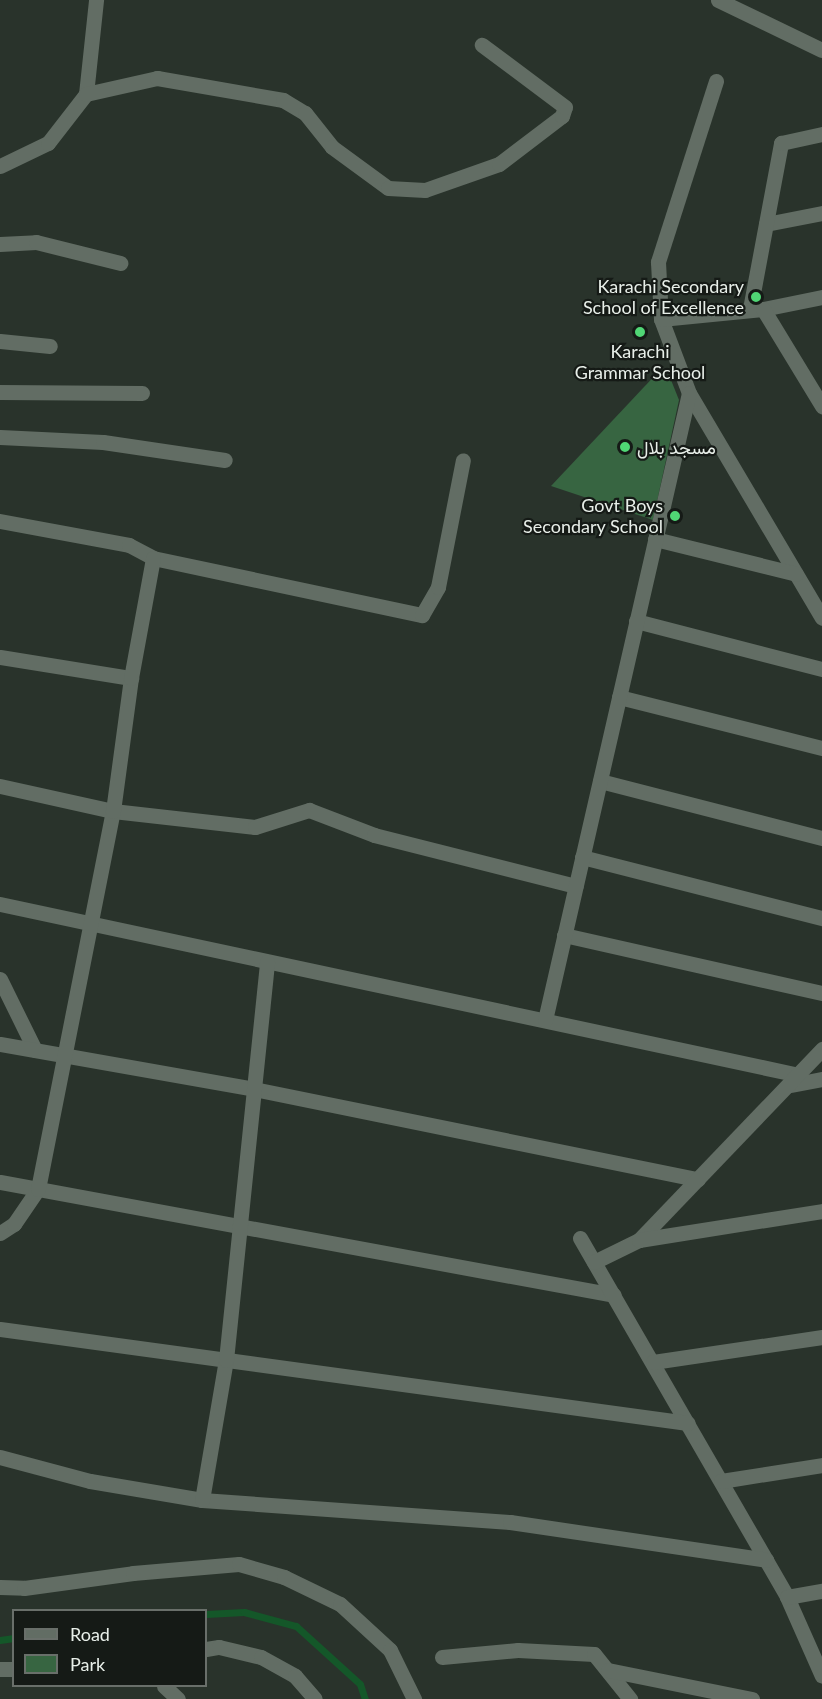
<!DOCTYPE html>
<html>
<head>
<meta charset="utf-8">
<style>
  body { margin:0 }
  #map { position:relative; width:822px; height:1699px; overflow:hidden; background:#29332b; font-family:Lato,Vazirmatn,sans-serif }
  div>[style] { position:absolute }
  .green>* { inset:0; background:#376541 }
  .stream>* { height:7px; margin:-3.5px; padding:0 3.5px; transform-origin:3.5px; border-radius:3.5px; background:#145729 }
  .minor>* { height:15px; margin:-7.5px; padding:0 7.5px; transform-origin:7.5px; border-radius:7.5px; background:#626d64 }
  .dots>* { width:16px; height:16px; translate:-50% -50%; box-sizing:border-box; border:3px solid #151a16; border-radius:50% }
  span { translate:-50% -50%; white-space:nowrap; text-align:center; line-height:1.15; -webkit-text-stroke:4.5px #151a16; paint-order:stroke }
  .poi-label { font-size:18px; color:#e8efe9 }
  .right { translate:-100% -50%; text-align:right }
  .left { translate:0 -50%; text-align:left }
  .legend { position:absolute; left:12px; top:1609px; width:195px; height:78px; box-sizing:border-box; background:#151a16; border:2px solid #696f6a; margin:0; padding:8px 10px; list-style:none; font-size:18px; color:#e8efe9 }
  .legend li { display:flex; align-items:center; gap:12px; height:30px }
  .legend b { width:30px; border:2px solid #696f6a }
</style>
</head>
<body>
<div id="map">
  <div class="green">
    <div style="clip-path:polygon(660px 370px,671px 380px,679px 400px,653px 520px,551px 486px)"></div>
  </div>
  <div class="stream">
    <div style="left:206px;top:1614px;width:38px;rotate:-3deg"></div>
    <div style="left:244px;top:1612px;width:54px;rotate:15.1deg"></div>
    <div style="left:296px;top:1626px;width:86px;rotate:42.2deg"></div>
    <div style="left:360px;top:1684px;width:16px;rotate:72deg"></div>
    <div style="left:0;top:1640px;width:14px;rotate:-8deg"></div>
  </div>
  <div class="minor">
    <div style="left:718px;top:0;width:115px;rotate:25.7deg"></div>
    <div style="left:716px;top:81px;width:190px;rotate:107.8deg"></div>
    <div style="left:658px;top:262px;width:57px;rotate:87deg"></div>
    <div style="left:661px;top:319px;width:79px;rotate:69.3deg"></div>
    <div style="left:689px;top:393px;width:261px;rotate:59.4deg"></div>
    <div style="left:86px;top:94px;width:95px;rotate:-83.9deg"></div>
    <div style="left:0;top:166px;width:53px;rotate:-25.6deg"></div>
    <div style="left:48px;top:143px;width:62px;rotate:-52.2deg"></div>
    <div style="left:86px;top:94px;width:73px;rotate:-12.7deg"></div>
    <div style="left:157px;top:78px;width:128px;rotate:9.9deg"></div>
    <div style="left:283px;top:100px;width:26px;rotate:31deg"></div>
    <div style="left:305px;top:113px;width:43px;rotate:51.5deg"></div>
    <div style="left:332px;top:147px;width:69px;rotate:36.2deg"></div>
    <div style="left:388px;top:188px;width:37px;rotate:3deg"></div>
    <div style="left:425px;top:190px;width:78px;rotate:-19.4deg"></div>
    <div style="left:499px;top:164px;width:79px;rotate:-37.3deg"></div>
    <div style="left:562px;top:116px;width:9px;rotate:-72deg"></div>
    <div style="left:565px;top:107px;width:104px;rotate:-143.2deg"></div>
    <div style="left:766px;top:224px;width:57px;rotate:-11.1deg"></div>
    <div style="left:0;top:244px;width:36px;rotate:-3deg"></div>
    <div style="left:36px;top:242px;width:87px;rotate:14deg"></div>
    <div style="left:750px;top:309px;width:169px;rotate:-79.4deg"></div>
    <div style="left:781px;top:143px;width:42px;rotate:-12.4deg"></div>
    <div style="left:763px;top:309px;width:60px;rotate:-11.5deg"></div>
    <div style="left:661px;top:319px;width:102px;rotate:-5.6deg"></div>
    <div style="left:763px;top:309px;width:114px;rotate:58.7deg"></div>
    <div style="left:0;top:341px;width:50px;rotate:5.7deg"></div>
    <div style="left:0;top:392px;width:142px;rotate:0.4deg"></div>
    <div style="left:0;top:437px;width:103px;rotate:2.8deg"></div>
    <div style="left:103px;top:442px;width:123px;rotate:8.4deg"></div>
    <div style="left:0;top:521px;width:131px;rotate:10.5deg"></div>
    <div style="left:129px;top:545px;width:27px;rotate:28deg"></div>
    <div style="left:153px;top:558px;width:275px;rotate:12deg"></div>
    <div style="left:422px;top:615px;width:32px;rotate:-60deg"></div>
    <div style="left:438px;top:587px;width:129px;rotate:-78.9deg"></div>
    <div style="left:655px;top:539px;width:145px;rotate:13.9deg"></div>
    <div style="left:636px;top:621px;width:192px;rotate:14.5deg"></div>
    <div style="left:0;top:657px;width:133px;rotate:9.1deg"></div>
    <div style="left:619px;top:697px;width:209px;rotate:14.1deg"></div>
    <div style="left:600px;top:781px;width:229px;rotate:14.4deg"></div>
    <div style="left:0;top:786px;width:116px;rotate:12.5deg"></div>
    <div style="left:113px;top:811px;width:143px;rotate:6.4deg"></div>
    <div style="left:255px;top:827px;width:57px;rotate:-17.5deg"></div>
    <div style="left:309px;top:810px;width:70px;rotate:21deg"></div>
    <div style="left:374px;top:835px;width:208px;rotate:14.2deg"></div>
    <div style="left:582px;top:857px;width:248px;rotate:14.3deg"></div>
    <div style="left:0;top:904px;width:817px;rotate:12.08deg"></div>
    <div style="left:564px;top:935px;width:264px;rotate:12.7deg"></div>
    <div style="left:0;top:979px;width:79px;rotate:63.8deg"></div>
    <div style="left:545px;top:1020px;width:643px;rotate:-77.07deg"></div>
    <div style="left:0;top:1044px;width:258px;rotate:10deg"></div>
    <div style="left:254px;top:1089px;width:453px;rotate:11.5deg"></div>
    <div style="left:791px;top:1085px;width:32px;rotate:-11deg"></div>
    <div style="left:0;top:1182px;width:624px;rotate:10.43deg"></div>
    <div style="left:0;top:1233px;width:17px;rotate:-33deg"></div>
    <div style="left:14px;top:1224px;width:42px;rotate:-55.6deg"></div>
    <div style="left:38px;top:1189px;width:385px;rotate:-78.8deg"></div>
    <div style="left:113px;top:811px;width:134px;rotate:-82.3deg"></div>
    <div style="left:131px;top:678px;width:122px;rotate:-79.6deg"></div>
    <div style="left:580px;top:1238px;width:414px;rotate:60deg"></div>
    <div style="left:787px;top:1597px;width:86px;rotate:66.1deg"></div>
    <div style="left:639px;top:1240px;width:265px;rotate:-46.2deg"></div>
    <div style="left:594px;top:1262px;width:50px;rotate:-26.1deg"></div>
    <div style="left:639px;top:1240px;width:185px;rotate:-9deg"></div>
    <div style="left:0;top:1329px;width:694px;rotate:7.78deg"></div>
    <div style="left:653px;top:1362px;width:171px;rotate:-8.4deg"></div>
    <div style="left:0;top:1457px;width:93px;rotate:14.9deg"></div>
    <div style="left:90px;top:1481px;width:114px;rotate:9.6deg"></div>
    <div style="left:202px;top:1500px;width:309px;rotate:4.1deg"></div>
    <div style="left:510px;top:1522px;width:259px;rotate:8.4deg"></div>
    <div style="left:721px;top:1481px;width:102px;rotate:-9deg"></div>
    <div style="left:202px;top:1500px;width:142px;rotate:-80.3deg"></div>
    <div style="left:226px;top:1360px;width:400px;rotate:-84.1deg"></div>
    <div style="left:0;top:1587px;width:24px;rotate:2deg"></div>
    <div style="left:24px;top:1588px;width:110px;rotate:-7.8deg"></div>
    <div style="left:133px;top:1573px;width:106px;rotate:-4.9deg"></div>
    <div style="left:239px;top:1564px;width:47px;rotate:16.1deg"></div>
    <div style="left:284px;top:1577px;width:62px;rotate:25.7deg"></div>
    <div style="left:340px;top:1604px;width:68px;rotate:42.6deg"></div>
    <div style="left:390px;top:1650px;width:55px;rotate:63.9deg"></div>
    <div style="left:787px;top:1597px;width:36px;rotate:-10deg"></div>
    <div style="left:206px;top:1649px;width:13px;rotate:-9deg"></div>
    <div style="left:219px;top:1647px;width:43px;rotate:13.4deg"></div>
    <div style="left:261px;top:1657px;width:39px;rotate:29deg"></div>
    <div style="left:295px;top:1676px;width:30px;rotate:49deg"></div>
    <div style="left:442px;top:1657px;width:76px;rotate:-5.3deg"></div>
    <div style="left:518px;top:1650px;width:76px;rotate:3deg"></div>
    <div style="left:594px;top:1654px;width:58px;rotate:51.3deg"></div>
    <div style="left:0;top:1669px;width:14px"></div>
    <div style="left:608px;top:1670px;width:147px;rotate:11.4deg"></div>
    <div style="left:164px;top:1686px;width:19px;rotate:43deg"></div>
  </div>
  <div class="dots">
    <div style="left:756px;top:297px;background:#50d675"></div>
    <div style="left:640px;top:332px;background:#50d675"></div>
    <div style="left:625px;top:447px;background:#50d675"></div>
    <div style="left:675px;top:516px;background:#50d675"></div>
  </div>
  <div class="poi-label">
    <span class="right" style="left:744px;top:297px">Karachi Secondary<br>School of Excellence</span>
    <span style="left:640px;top:362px">Karachi<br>Grammar School</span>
    <span class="left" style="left:637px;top:447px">مسجد بلال</span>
    <span class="right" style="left:663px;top:516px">Govt Boys<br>Secondary School</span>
  </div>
  <ul class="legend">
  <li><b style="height:8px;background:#626d64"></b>Road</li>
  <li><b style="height:16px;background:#376541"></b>Park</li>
  </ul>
</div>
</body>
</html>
